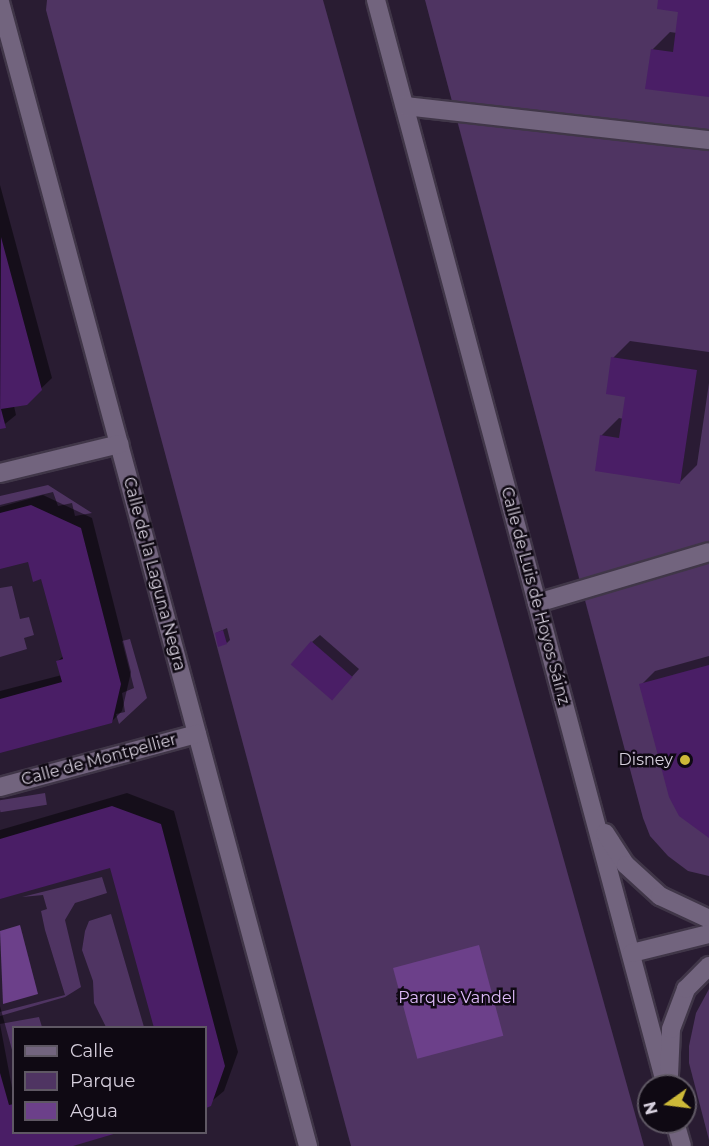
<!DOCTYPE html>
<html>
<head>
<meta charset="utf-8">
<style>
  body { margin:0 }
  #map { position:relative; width:709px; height:1146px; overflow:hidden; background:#291c32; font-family:Montserrat,sans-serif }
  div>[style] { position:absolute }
  .green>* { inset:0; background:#4f3462; transform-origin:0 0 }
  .water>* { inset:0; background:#6c408a; transform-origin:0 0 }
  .shadow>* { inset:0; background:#0007 }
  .building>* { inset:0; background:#4a1e66; transform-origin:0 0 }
  .roads { filter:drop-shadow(2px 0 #403648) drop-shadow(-2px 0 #403648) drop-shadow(0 2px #403648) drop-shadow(0 -2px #403648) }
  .minor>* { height:18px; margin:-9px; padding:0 9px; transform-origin:9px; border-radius:9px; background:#72647e }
  .dots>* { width:16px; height:16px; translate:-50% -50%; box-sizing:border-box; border:3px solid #0f0913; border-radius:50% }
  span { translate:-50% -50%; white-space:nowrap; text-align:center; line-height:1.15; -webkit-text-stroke:5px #0f0913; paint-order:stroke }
  .street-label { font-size:16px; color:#d6cfdd }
  .poi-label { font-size:16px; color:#d6cfdd }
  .right { translate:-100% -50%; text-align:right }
  .park-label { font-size:16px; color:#dfbcfa }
  .legend { position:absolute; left:12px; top:1026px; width:195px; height:108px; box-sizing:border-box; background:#0f0913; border:2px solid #5f5864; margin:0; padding:8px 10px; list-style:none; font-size:18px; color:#d6cfdd }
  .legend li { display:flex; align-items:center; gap:12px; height:30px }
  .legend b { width:30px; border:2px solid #5f5864 }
  .north { position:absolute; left:637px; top:1074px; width:60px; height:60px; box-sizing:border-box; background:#0f0913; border:2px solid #5f5864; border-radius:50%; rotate:256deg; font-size:16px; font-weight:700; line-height:24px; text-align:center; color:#d6cfdd }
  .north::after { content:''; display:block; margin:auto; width:21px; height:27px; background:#cdb938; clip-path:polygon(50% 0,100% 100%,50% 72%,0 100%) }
</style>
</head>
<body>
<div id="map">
  <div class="green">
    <div style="clip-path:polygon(47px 0,323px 0,644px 1146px,351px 1146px,46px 10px)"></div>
    <div style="clip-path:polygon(425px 0,709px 0,709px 876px,688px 871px,668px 856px,650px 836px,643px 818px)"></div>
    <div style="clip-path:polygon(48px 485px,92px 513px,75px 516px,72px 503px,58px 506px,53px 492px,0 505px,0 496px)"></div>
    <div style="clip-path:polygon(12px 586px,20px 619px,29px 617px,34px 635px,24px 638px,27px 649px,0 657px,0 588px)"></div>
    <div style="clip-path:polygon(130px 639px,147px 698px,119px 724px,116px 714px,125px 712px,122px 693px,134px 688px,122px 641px)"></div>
    <div style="left:45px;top:793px;width:12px;height:47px;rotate:81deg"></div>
    <div style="clip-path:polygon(102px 877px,107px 893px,75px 903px,65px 920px,81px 987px,65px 997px,0 1016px,0 1012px,65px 995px,45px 930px,41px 911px,47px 909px,43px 895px,22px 897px)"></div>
    <div style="clip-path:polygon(111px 914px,144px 1027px,106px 1027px,94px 1003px,93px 981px,82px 950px,85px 931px,89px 921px)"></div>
    <div style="clip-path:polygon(709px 989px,709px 1140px,689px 1063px,689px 1046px,696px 1013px)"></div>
    <div style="clip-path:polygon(39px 1017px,42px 1027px,14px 1028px,13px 1093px,0 1024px)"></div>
  </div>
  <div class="water">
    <div style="clip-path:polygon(20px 925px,38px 994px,3px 1004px,0 931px)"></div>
    <div style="left:479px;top:945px;width:94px;height:89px;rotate:75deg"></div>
  </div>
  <div class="shadow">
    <div style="clip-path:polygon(660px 0,709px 0,709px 96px,652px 50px,670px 32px,677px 33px,680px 11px)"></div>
    <div style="clip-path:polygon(0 185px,52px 378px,26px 403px,14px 406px,16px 415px,0 428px)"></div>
    <div style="clip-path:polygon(630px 341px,709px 352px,709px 383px,697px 465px,680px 482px,601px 436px,619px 418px,624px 419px,627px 396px,613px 358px)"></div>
    <div style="clip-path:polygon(43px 495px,92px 518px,131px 672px,122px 711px,111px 722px,0 751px,0 691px,62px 675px,58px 661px,63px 656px,43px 577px,29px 560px,0 568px,0 507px)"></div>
    <div style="clip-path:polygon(227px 628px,230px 640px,227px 643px,216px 633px)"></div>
    <div style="clip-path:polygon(320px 635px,359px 669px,340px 690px,312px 642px)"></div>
    <div style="clip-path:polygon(709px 656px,709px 836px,641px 685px,655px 671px)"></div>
    <div style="clip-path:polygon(127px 793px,174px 811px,238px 1052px,224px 1091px,206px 1106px,206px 1028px,111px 866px,0 898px,0 830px)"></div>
    <div style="clip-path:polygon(0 1006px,14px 1057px,14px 1132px,114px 1132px,67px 1146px,0 1146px)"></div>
  </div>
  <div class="building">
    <div style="clip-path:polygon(658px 0,709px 0,709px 97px,645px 89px,651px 49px,673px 52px,678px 12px,657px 9px)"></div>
    <div style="clip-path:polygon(1px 237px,42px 390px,27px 405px,1px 409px,6px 428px,0 429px)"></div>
    <div style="clip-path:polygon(611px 357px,697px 370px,680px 484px,595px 471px,600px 435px,619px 438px,625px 397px,606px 394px)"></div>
    <div style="clip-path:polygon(31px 505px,81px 528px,121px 684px,112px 723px,0 753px,0 699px,62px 682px,56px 661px,63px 659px,41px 579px,33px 582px,28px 562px,0 569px,0 513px)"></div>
    <div style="clip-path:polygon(223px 630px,227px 644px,218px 647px,215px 633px)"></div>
    <div style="left:311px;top:641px;width:55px;height:31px;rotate:41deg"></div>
    <div style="clip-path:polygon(709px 665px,709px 838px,679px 816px,669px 797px,639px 684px)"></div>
    <div style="clip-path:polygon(112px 806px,161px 824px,225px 1066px,211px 1106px,206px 1108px,206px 1028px,154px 1028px,110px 868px,0 899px,0 839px)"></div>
    <div style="clip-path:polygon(0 1073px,9px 1105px,14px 1104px,14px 1132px,117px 1133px,73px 1146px,0 1146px)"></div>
  </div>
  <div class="roads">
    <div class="minor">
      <div style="left:376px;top:0;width:1124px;rotate:75.05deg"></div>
      <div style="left:0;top:2px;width:1185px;rotate:74.93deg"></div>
      <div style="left:405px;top:106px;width:306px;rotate:6.4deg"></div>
      <div style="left:0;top:473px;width:123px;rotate:-13.6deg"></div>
      <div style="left:537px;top:603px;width:179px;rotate:-16.5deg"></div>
      <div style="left:0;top:787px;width:204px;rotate:-15.1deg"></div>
      <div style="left:605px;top:833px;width:38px;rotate:57deg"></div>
      <div style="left:626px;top:865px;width:46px;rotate:42.4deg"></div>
      <div style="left:660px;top:896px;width:54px;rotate:25.1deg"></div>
      <div style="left:632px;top:953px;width:79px;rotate:-13.9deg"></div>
      <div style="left:669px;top:1075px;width:46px;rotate:-87.5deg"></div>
      <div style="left:671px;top:1029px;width:43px;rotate:-69.4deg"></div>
      <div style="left:686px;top:989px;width:33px;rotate:-45deg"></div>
      <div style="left:675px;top:1122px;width:25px;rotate:74deg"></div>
    </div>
  </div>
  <div class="dots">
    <div style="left:685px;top:760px;background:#cdb938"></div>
  </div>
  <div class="street-label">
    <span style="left:154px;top:574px;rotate:75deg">Calle de la Laguna Negra</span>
    <span style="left:535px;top:596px;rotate:75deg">Calle de Luis de Hoyos Sáinz</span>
    <span style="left:99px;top:760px;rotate:-15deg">Calle de Montpellier</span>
  </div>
  <div class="poi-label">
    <span class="right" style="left:673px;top:760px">Disney</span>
  </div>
  <div class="park-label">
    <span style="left:457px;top:998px">Parque Vandel</span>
  </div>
  <ul class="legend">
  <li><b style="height:8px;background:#72647e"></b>Calle</li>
  <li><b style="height:16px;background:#4f3462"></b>Parque</li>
  <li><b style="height:16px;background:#6c408a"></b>Agua</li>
  </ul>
  <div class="north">N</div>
</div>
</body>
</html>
